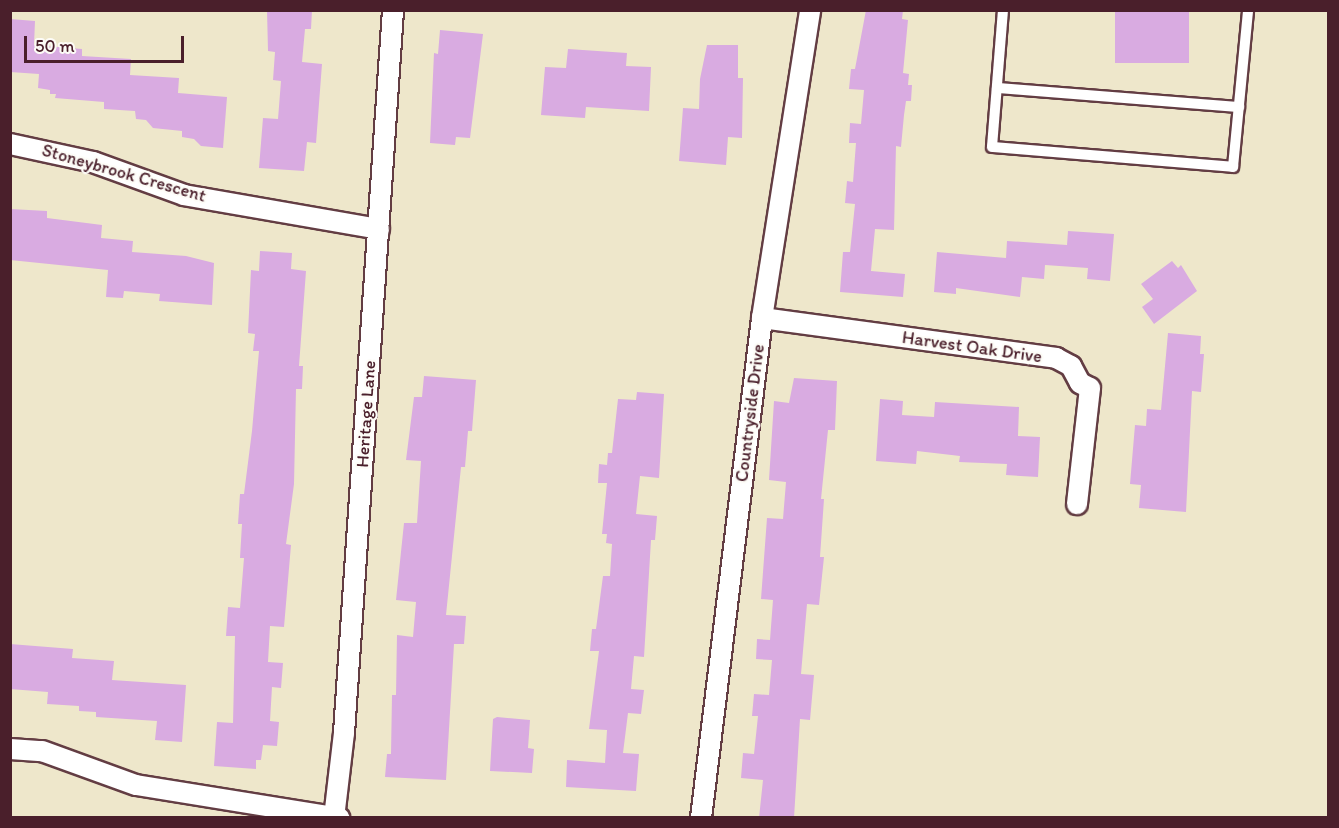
<!DOCTYPE html>
<html>
<head>
<meta charset="utf-8">
<style>
  body { margin:0 }
  #map { position:relative; width:1339px; height:828px; overflow:hidden; background:#eee7cb; font-family:Itim,sans-serif }
  div>[style] { position:absolute }
  .building>* { inset:0; background:#d9abe1; transform-origin:0 0 }
  .roads { filter:drop-shadow(2px 0 #633d43) drop-shadow(-2px 0 #633d43) drop-shadow(0 2px #633d43) drop-shadow(0 -2px #633d43) }
  .service>* { height:10px; margin:-5px; padding:0 5px; transform-origin:5px; border-radius:5px; background:#fff }
  .minor>* { height:20px; margin:-10px; padding:0 10px; transform-origin:10px; border-radius:10px; background:#fff }
  span { translate:-50% -50%; white-space:nowrap; text-align:center; line-height:1.15; -webkit-text-stroke:4.5px #fdfcf7; paint-order:stroke }
  .street-label { font-size:18px; color:#4a1f2b }
  .frame { position:absolute; inset:0; border:12px solid #4a1f2b; pointer-events:none }
  .scale { position:absolute; left:24px; top:36px; width:160px; height:27px; box-sizing:border-box; border:3px solid #4a1f2b; border-top:0; padding-left:8px; font-size:18px; line-height:21px; white-space:nowrap; color:#4a1f2b; -webkit-text-stroke:4px #fdfcf7; paint-order:stroke }
</style>
</head>
<body>
<div id="map">
  <div class="building">
    <div style="clip-path:polygon(267px 10px,312px 10px,311px 29px,305px 29px,302px 62px,322px 64px,316px 143px,307px 142px,304px 171px,259px 168px,263px 118px,278px 119px,281px 81px,273px 80px,275px 52px,268px 51px)"></div>
    <div style="clip-path:polygon(866px 10px,903px 10px,902px 19px,908px 20px,903px 73px,909px 74px,908px 85px,912px 85px,911px 101px,906px 101px,904px 115px,901px 147px,896px 146px,894px 230px,875px 229px,871px 271px,905px 274px,903px 297px,840px 292px,843px 252px,850px 252px,855px 204px,845px 203px,847px 181px,853px 182px,856px 143px,849px 143px,850px 123px,861px 124px,864px 90px,849px 89px,851px 69px,855px 69px)"></div>
    <div style="left:1115px;top:10px;width:74px;height:53px"></div>
    <div style="clip-path:polygon(10px 19px,35px 21px,34px 45px,82px 49px,82px 56px,131px 59px,130px 75px,179px 78px,178px 93px,227px 97px,223px 148px,201px 146px,194px 139px,182px 137px,182px 131px,153px 128px,146px 120px,136px 119px,135px 111px,104px 109px,104px 102px,55px 98px,56px 94px,50px 94px,50px 90px,38px 88px,39px 74px,10px 72px)"></div>
    <div style="clip-path:polygon(440px 30px,483px 34px,470px 138px,456px 137px,455px 145px,430px 143px,434px 53px,438px 54px)"></div>
    <div style="clip-path:polygon(707px 45px,738px 45px,738px 78px,743px 78px,742px 138px,728px 137px,726px 165px,679px 161px,683px 108px,699px 109px,700px 79px)"></div>
    <div style="clip-path:polygon(568px 49px,627px 53px,626px 66px,651px 67px,649px 111px,586px 107px,585px 118px,541px 115px,545px 67px,566px 68px)"></div>
    <div style="clip-path:polygon(10px 209px,47px 211px,47px 218px,102px 225px,101px 238px,133px 241px,132px 252px,186px 256px,214px 263px,212px 305px,159px 301px,160px 294px,124px 291px,123px 298px,106px 297px,108px 270px,10px 260px)"></div>
    <div style="clip-path:polygon(1068px 231px,1114px 234px,1110px 281px,1087px 279px,1088px 268px,1045px 265px,1044px 279px,1022px 277px,1020px 297px,956px 288px,956px 294px,934px 292px,937px 252px,1006px 258px,1007px 241px,1067px 245px)"></div>
    <div style="clip-path:polygon(260px 251px,292px 253px,291px 269px,306px 271px,299px 366px,303px 366px,302px 389px,296px 389px,294px 484px,286px 544px,291px 545px,284px 627px,270px 626px,268px 662px,283px 663px,281px 688px,272px 687px,270px 721px,279px 722px,277px 746px,263px 745px,261px 760px,256px 760px,256px 769px,214px 766px,217px 722px,233px 723px,235px 636px,226px 636px,228px 607px,240px 608px,244px 558px,240px 558px,242px 524px,238px 524px,240px 494px,244px 494px,252px 431px,259px 351px,253px 351px,255px 334px,248px 333px,251px 270px,259px 271px)"></div>
    <div style="clip-path:polygon(1172px 261px,1178px 268px,1181px 265px,1197px 291px,1154px 324px,1142px 307px,1153px 299px,1141px 284px)"></div>
    <div style="clip-path:polygon(1168px 333px,1201px 336px,1200px 354px,1204px 354px,1201px 392px,1192px 391px,1186px 512px,1139px 508px,1141px 485px,1130px 484px,1135px 425px,1146px 426px,1147px 409px,1161px 410px)"></div>
    <div style="clip-path:polygon(424px 376px,476px 380px,472px 431px,468px 431px,465px 467px,461px 467px,446px 615px,466px 616px,464px 644px,454px 644px,446px 780px,385px 777px,387px 754px,391px 754px,392px 695px,396px 695px,397px 635px,413px 637px,416px 602px,396px 600px,404px 523px,417px 523px,421px 461px,406px 460px,414px 397px,422px 397px)"></div>
    <div style="clip-path:polygon(794px 378px,837px 381px,835px 430px,828px 430px,821px 499px,824px 499px,820px 557px,824px 557px,819px 605px,807px 604px,801px 674px,814px 675px,810px 720px,800px 719px,794px 818px,759px 818px,763px 780px,741px 778px,743px 753px,754px 754px,758px 716px,752px 716px,754px 694px,769px 695px,772px 660px,756px 659px,757px 639px,770px 640px,773px 600px,761px 599px,767px 518px,783px 519px,786px 482px,769px 480px,774px 401px,789px 403px)"></div>
    <div style="clip-path:polygon(637px 392px,664px 394px,659px 478px,640px 476px,636px 514px,657px 516px,655px 540px,651px 540px,644px 657px,634px 656px,631px 689px,644px 690px,641px 714px,628px 713px,623px 753px,639px 754px,636px 791px,566px 787px,567px 760px,605px 763px,607px 730px,589px 729px,599px 651px,590px 651px,592px 629px,596px 629px,603px 576px,610px 576px,612px 544px,606px 543px,607px 534px,602px 534px,607px 483px,598px 483px,599px 464px,607px 465px,608px 453px,612px 453px,618px 399px,636px 400px)"></div>
    <div style="clip-path:polygon(880px 399px,903px 401px,902px 415px,934px 417px,935px 402px,1019px 407px,1018px 436px,1040px 437px,1038px 477px,1006px 475px,1007px 464px,959px 462px,960px 456px,917px 451px,916px 464px,876px 461px)"></div>
    <div style="clip-path:polygon(10px 644px,73px 649px,72px 658px,114px 661px,112px 680px,186px 685px,182px 742px,155px 740px,157px 721px,96px 717px,96px 712px,79px 711px,79px 706px,47px 704px,48px 692px,10px 689px)"></div>
    <div style="clip-path:polygon(497px 717px,530px 720px,528px 748px,534px 749px,532px 773px,490px 771px,493px 719px)"></div>
  </div>
  <div class="roads">
    <div class="service">
      <div style="left:1003px;top:10px;width:137px;rotate:94.6deg"></div>
      <div style="left:992px;top:147px;width:242px;rotate:4.7deg"></div>
      <div style="left:1233px;top:167px;width:158px;rotate:-84.5deg"></div>
      <div style="left:997px;top:88px;width:243px;rotate:4.5deg"></div>
    </div>
    <div class="minor">
      <div style="left:10px;top:144px;width:85px;rotate:12.2deg"></div>
      <div style="left:93px;top:162px;width:97px;rotate:19.9deg"></div>
      <div style="left:184px;top:195px;width:198px;rotate:9.9deg"></div>
      <div style="left:762px;top:318px;width:297px;rotate:7.7deg"></div>
      <div style="left:1056px;top:358px;width:17px;rotate:28deg"></div>
      <div style="left:1071px;top:366px;width:19px;rotate:62deg"></div>
      <div style="left:1080px;top:383px;width:11px;rotate:27deg"></div>
      <div style="left:1090px;top:388px;width:117px;rotate:96.4deg"></div>
      <div style="left:10px;top:749px;width:32px;rotate:4deg"></div>
      <div style="left:42px;top:751px;width:100px;rotate:19.9deg"></div>
      <div style="left:136px;top:785px;width:206px;rotate:9.2deg"></div>
      <div style="left:334px;top:818px;width:86px;rotate:-83.3deg"></div>
      <div style="left:344px;top:733px;width:725px;rotate:-86.12deg"></div>
      <div style="left:701px;top:818px;width:504px;rotate:-83.04deg"></div>
      <div style="left:762px;top:318px;width:312px;rotate:-81.1deg"></div>
    </div>
  </div>
  <div class="street-label">
    <span style="left:124px;top:173px;rotate:16deg">Stoneybrook Crescent</span>
    <span style="left:972px;top:347px;rotate:8deg">Harvest Oak Drive</span>
    <span style="left:750px;top:413px;rotate:-83deg">Countryside Drive</span>
    <span style="left:366px;top:414px;rotate:-86deg">Heritage Lane</span>
  </div>
  <div class="frame"></div>
  <div class="scale">50 m</div>
</div>
</body>
</html>
